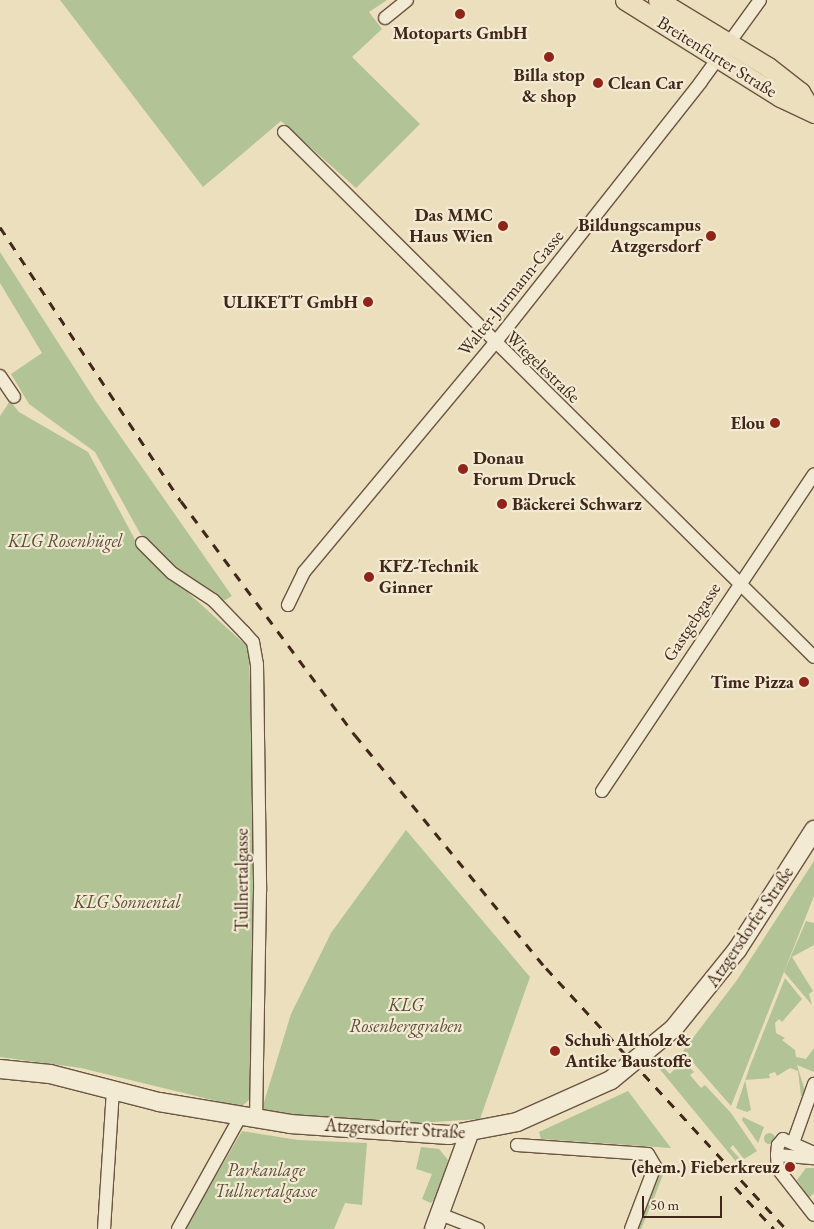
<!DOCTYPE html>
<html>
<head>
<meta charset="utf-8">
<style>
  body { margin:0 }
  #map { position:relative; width:814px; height:1229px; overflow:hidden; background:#ecdfbd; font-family:"EB Garamond",serif }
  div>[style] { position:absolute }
  .green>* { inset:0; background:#b2c395 }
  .round { border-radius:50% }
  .roads { filter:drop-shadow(1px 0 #6b5542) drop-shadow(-1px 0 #6b5542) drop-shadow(0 1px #6b5542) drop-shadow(0 -1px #6b5542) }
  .street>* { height:12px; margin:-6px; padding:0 6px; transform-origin:6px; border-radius:6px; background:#f3ead4 }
  .secondary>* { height:18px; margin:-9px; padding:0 9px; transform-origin:9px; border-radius:9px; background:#f3ead4 }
  .primary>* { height:19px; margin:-9.5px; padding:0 9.5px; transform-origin:9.5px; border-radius:9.5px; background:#ecdfbd }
  .rail>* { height:3px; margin-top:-1.5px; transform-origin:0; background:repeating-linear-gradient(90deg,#402719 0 9px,transparent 0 18px) }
  .dots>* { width:14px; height:14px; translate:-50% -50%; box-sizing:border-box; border:2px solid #f3ead4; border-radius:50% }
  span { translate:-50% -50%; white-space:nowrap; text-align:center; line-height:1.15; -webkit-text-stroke:4.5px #f3ead4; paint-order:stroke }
  .poi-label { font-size:18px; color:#402719; font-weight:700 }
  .left { translate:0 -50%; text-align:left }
  .right { translate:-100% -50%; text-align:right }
  .street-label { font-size:18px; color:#402719 }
  .park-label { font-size:18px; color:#5c4e38; font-style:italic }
  .scale { position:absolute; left:642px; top:1196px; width:80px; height:22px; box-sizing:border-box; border:2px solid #402719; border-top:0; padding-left:6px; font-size:15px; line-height:18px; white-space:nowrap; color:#402719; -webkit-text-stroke:4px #f3ead4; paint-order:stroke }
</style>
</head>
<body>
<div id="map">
  <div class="green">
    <div style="clip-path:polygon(60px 0,387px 0,369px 12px,382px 29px,352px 57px,420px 124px,356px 188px,281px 121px,203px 187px)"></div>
    <div style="clip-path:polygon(0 252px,95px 400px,232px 596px,220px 603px,147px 546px,95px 452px,29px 404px,11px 374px,42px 353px,0 283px)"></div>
    <div style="clip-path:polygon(10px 401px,19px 412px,88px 452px,140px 549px,249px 648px,255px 887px,250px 1099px,241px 1107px,81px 1068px,0 1057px,0 416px)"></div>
    <div style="clip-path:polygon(406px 830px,530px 977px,480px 1119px,418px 1123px,261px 1112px,291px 1014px,331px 933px)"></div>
    <div style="clip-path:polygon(814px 861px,814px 896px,731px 1106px,683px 1051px,737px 980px)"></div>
    <div style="clip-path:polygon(806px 921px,814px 923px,814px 945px,792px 957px,813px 991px,809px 994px,812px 1005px,784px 972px)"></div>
    <div style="clip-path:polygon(785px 978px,802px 999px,782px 1022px,779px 1019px,775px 1023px,776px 1033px,785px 1038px,782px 1040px,795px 1050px,796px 1057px,806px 1059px,814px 1048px,814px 1072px,797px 1065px,806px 1094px,801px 1096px,798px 1071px,790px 1068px,777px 1076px,775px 1072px,769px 1074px,770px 1078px,745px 1080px,751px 1110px,747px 1112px,736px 1108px,750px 1066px)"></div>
    <div style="clip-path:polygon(683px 1060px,694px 1072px,690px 1075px,701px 1088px,705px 1085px,731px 1113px,757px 1151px,744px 1159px,733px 1145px,730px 1148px,741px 1160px,738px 1164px,658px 1067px,661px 1065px,670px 1074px)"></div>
    <div style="clip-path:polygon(628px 1091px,671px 1148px,541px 1139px,539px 1132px)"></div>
    <div style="clip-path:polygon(743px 1117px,764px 1127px,758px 1143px,742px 1120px)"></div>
    <div style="clip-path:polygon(242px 1131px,298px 1140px,367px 1143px,362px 1205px,345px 1203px,334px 1229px,185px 1229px)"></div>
    <div class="round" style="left:763.5px;top:1132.5px;width:11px;height:11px"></div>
    <div style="clip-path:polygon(421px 1147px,439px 1149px,448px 1160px,438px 1195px,431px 1203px,422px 1199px,432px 1174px,416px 1169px)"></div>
    <div style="clip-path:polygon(661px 1163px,666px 1167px,652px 1203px,641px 1229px,634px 1229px)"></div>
    <div style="clip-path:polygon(806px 1168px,814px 1168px,814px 1193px,809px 1198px,797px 1180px)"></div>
  </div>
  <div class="roads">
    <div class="street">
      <div style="left:385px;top:18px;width:28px;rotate:-39deg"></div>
      <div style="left:284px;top:132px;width:746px;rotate:44.73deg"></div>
      <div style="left:0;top:376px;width:25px;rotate:56deg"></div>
      <div style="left:142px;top:543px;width:42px;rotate:45deg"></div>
      <div style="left:172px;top:573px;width:49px;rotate:33.4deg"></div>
      <div style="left:213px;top:600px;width:45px;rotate:45.9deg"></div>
      <div style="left:244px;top:632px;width:13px;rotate:48deg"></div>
      <div style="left:253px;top:642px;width:22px;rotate:80deg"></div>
      <div style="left:257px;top:664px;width:227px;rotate:89.2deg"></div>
      <div style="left:260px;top:891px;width:228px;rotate:91deg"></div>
      <div style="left:288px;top:605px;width:37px;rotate:-64deg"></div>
      <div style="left:304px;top:572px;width:297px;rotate:-50.2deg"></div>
      <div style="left:494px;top:344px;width:333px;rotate:-51.7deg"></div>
      <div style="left:700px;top:83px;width:102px;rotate:-54.1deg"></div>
      <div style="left:602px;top:791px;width:381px;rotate:-56.2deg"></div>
      <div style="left:793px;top:1143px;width:63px;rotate:-70.4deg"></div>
      <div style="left:517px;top:1145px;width:131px;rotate:3.9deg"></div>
      <div style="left:648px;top:1154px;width:14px;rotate:60deg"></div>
      <div style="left:655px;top:1166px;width:67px;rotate:110.9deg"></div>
      <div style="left:814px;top:1153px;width:34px;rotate:-156deg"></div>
      <div style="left:783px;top:1139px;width:8px;rotate:130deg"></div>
      <div style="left:778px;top:1145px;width:10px;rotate:96deg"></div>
      <div style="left:777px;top:1155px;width:37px;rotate:5deg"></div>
      <div style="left:777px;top:1155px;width:14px;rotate:86deg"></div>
      <div style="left:778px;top:1169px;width:58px;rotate:52deg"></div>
      <div style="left:440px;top:1214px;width:41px;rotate:21.5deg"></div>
      <div style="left:104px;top:1229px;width:139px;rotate:-86.3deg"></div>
      <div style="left:178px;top:1229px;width:128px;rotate:-61deg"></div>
    </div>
    <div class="secondary">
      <div style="left:0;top:1069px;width:50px;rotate:5.7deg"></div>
      <div style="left:50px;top:1074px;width:113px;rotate:14.4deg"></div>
      <div style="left:159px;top:1102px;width:133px;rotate:9.5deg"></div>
      <div style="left:290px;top:1124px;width:159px;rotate:4deg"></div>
      <div style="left:449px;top:1135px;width:69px;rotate:-10.8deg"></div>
      <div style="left:517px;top:1122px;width:103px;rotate:-24.1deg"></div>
      <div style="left:611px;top:1080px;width:82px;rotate:-39.5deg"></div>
      <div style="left:674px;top:1028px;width:100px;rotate:-51.1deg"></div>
      <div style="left:737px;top:950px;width:143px;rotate:-57.3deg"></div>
      <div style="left:434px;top:1229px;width:101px;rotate:-69.8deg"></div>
    </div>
    <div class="primary">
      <div style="left:625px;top:0;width:183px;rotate:32deg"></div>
      <div style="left:780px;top:97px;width:38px;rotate:25deg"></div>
      <div style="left:658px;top:0;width:129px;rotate:31.3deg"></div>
      <div style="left:768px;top:67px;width:41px;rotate:38deg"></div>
      <div style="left:800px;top:92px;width:21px;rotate:59deg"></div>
    </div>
  </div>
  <div class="rail">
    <div style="left:0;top:227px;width:328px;rotate:56.6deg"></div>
    <div style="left:181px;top:501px;width:292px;rotate:53.4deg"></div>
    <div style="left:355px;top:735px;width:301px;rotate:50.7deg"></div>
    <div style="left:546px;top:968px;width:355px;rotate:47.4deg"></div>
    <div style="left:735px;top:1187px;width:57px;rotate:47.1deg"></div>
  </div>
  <div class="dots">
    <div style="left:460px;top:14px;background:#8f2418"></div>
    <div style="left:549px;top:57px;background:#8f2418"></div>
    <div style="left:598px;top:83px;background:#8f2418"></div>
    <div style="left:503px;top:226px;background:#8f2418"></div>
    <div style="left:711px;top:236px;background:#8f2418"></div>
    <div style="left:368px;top:302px;background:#8f2418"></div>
    <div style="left:775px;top:423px;background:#8f2418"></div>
    <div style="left:463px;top:469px;background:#8f2418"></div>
    <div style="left:502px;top:504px;background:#8f2418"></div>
    <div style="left:369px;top:577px;background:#8f2418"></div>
    <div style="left:804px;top:682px;background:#8f2418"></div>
    <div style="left:555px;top:1051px;background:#8f2418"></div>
    <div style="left:790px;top:1167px;background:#8f2418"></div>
  </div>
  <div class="poi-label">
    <span style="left:460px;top:33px">Motoparts GmbH</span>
    <span style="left:549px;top:86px">Billa stop<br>&amp; shop</span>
    <span class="left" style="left:608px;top:83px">Clean Car</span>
    <span class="right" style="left:493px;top:226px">Das MMC<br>Haus Wien</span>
    <span class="right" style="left:701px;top:236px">Bildungscampus<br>Atzgersdorf</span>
    <span class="right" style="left:358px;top:302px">ULIKETT GmbH</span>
    <span class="right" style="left:765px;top:423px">Elou</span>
    <span class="left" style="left:473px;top:469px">Donau<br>Forum Druck</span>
    <span class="left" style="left:512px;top:504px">Bäckerei Schwarz</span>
    <span class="left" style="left:379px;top:577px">KFZ-Technik<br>Ginner</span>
    <span class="right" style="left:794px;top:682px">Time Pizza</span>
    <span class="left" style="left:565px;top:1051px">Schuh Altholz &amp;<br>Antike Baustoffe</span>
    <span class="right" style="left:780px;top:1167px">(ehem.) Fieberkreuz</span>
  </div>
  <div class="street-label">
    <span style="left:717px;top:57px;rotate:32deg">Breitenfurter Straße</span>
    <span style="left:511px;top:293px;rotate:-51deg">Walter-Jurmann-Gasse</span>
    <span style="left:543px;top:367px;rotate:44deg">Wiegelestraße</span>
    <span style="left:692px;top:622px;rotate:-57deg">Gastgebgasse</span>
    <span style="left:242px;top:880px;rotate:-90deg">Tullnertalgasse</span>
    <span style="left:750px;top:927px;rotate:-56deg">Atzgersdorfer Straße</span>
    <span style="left:395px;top:1129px;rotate:3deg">Atzgersdorfer Straße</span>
  </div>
  <div class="park-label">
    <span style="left:65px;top:541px">KLG Rosenhügel</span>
    <span style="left:127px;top:902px">KLG Sonnental</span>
    <span style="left:406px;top:1016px">KLG<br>Rosenberggraben</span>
    <span style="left:266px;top:1181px">Parkanlage<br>Tullnertalgasse</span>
  </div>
  <div class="scale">50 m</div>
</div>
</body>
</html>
